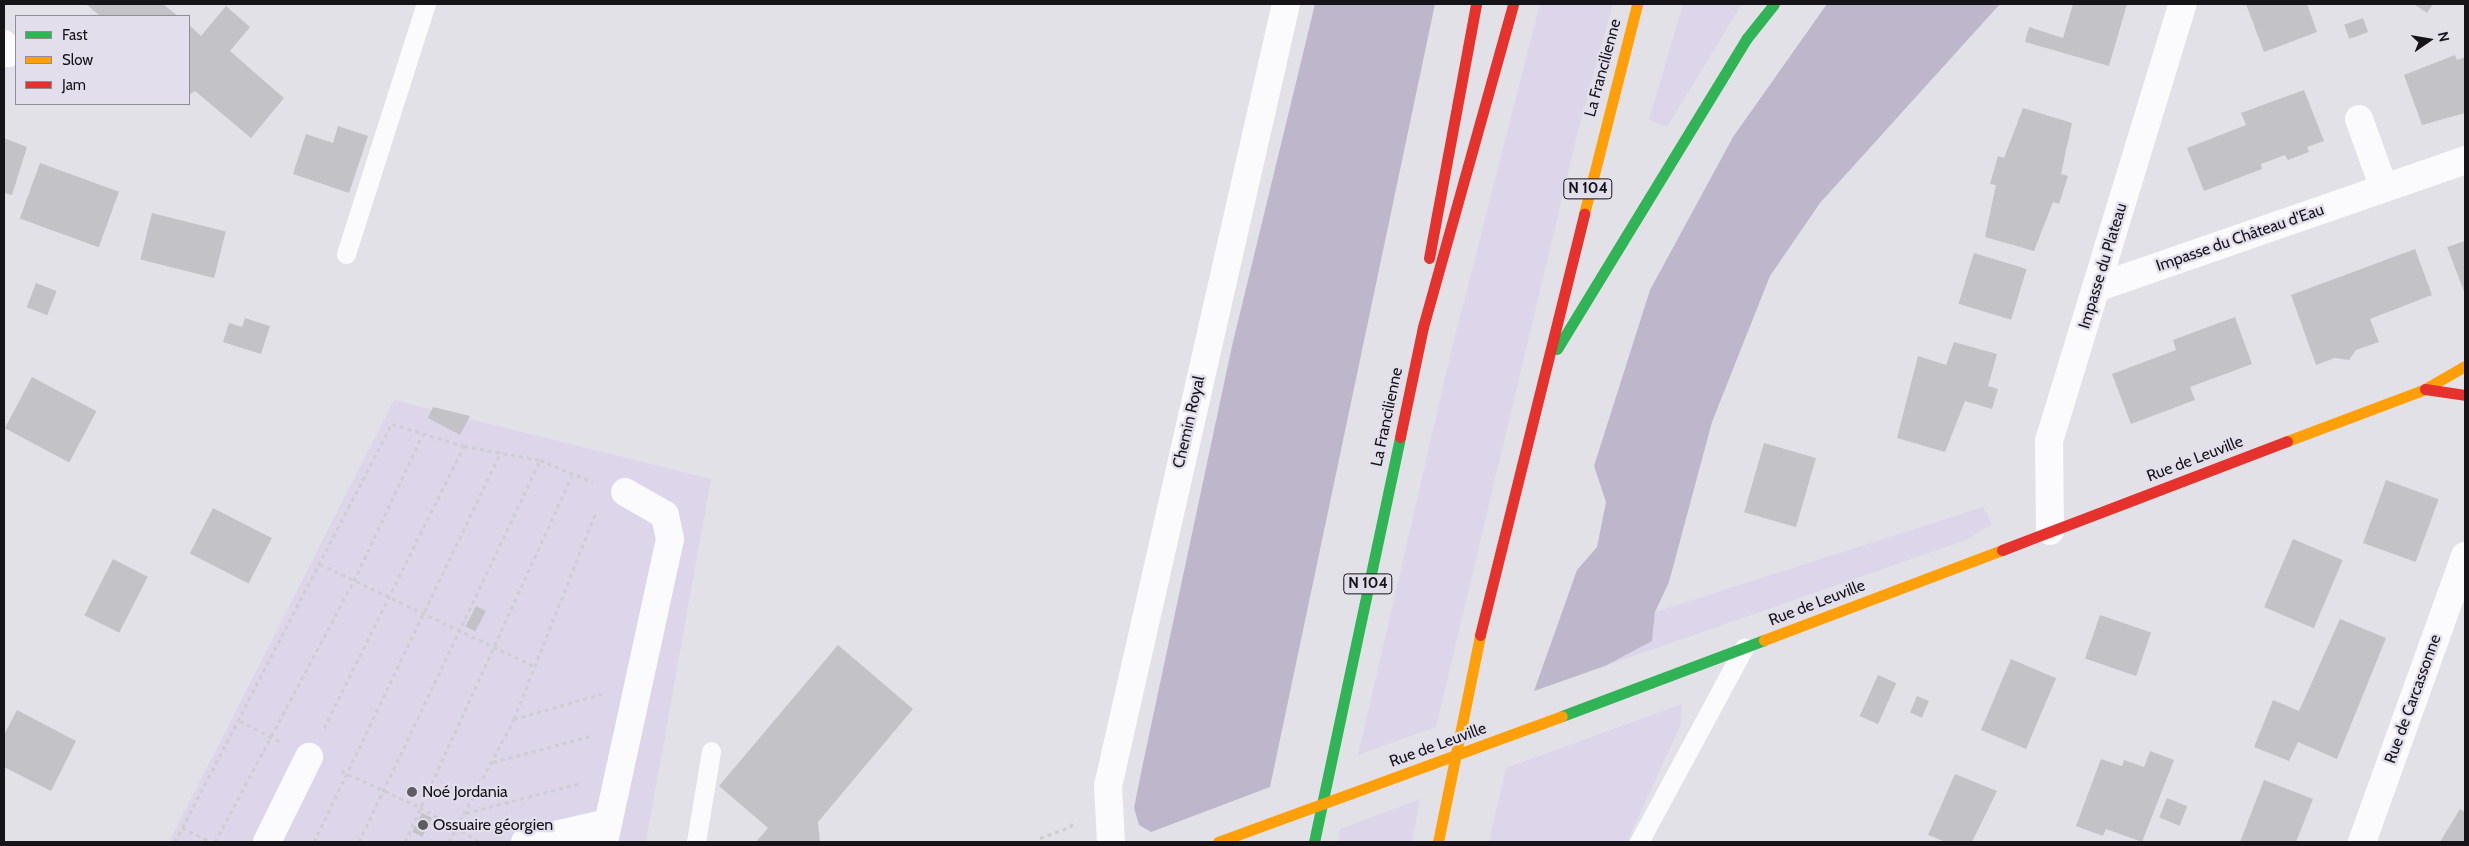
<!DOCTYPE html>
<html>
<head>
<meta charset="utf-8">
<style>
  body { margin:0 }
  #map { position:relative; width:2469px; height:846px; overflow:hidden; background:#e3e1e8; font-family:Cabin,sans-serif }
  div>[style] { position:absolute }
  .green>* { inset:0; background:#ddd5ea }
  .forest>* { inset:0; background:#beb7cb }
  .building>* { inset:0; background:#c3c2c7; transform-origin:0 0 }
  .path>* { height:3px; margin-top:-1.5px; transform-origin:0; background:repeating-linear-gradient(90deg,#cecdcf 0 4px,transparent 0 8px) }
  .lane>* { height:19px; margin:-9.5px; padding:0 9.5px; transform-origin:9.5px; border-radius:9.5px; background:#fbfafc }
  .street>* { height:28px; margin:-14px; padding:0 14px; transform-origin:14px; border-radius:14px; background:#fbfafc }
  .fast>* { height:11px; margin:-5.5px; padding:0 5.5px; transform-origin:5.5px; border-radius:5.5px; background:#30b455 }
  .slow>* { height:11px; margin:-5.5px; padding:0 5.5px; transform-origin:5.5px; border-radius:5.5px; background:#ff9f0a }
  .jam>* { height:11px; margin:-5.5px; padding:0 5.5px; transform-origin:5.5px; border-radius:5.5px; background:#e5322d }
  .dots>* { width:14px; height:14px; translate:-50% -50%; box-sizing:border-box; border:2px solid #e2deeb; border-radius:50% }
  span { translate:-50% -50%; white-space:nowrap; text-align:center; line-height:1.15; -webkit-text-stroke:4.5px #e2deeb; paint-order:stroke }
  .shield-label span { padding:1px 4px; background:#e2deeb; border:1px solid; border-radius:4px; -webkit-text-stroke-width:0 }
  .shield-label { font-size:15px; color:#161419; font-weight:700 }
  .street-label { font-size:16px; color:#161419 }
  .poi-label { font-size:16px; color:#161419 }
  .left { translate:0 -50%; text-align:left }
  .frame { position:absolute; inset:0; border:5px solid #161419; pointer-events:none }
  .legend { position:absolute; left:15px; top:15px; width:175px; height:90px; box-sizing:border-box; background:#e2deeb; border:1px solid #908d97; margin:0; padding:6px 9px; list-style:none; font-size:15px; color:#161419 }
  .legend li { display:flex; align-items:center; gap:10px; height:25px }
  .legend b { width:25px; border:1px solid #908d97 }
  .north { position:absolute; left:2404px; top:15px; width:50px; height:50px; -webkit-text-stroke:4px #e2deeb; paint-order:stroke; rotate:77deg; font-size:14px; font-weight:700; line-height:20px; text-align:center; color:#161419 }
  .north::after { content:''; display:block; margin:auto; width:18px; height:22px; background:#161419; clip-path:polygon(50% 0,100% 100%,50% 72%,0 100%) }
</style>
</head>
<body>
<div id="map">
  <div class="green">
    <div style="clip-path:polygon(1540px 4px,1613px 4px,1579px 127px,1436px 727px,1358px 755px,1452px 348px)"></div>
    <div style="clip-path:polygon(1683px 4px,1742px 4px,1667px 127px,1649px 120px)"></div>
    <div style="clip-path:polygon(394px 400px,711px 479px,646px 842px,169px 842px)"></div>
    <div style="clip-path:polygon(1983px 507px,1992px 524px,1966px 540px,1605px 666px,1652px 641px,1655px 612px)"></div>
    <div style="clip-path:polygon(1682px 704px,1681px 724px,1627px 842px,1489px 842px,1506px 768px)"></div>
    <div style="clip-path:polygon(1420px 799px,1412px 842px,1338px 842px,1340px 829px)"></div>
  </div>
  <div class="forest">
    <div style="clip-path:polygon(1315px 4px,1435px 4px,1270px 787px,1151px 832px,1139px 825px,1134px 808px,1142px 768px,1232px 346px)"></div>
    <div style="clip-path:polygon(1827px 4px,2000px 4px,1820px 203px,1770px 276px,1712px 422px,1669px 582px,1655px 612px,1652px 641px,1605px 666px,1534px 691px,1577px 570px,1597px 547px,1606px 502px,1594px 466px,1650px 290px,1733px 137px)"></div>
  </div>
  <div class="building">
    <div style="clip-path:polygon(86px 4px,163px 4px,178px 16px,100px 16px)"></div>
    <div style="clip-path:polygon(2073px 4px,2127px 4px,2109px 66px,2025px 42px,2029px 27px,2063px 38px)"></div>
    <div style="clip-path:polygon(2246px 4px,2307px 4px,2317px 32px,2264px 52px)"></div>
    <div style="clip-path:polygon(2414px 4px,2433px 4px,2427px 13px)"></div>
    <div style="clip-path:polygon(226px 6px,250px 27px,230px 51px,284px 98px,251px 138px,195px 91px,189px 95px,189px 25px,201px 36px)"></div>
    <div style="left:2363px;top:18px;width:15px;height:20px;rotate:70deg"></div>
    <div style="clip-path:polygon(2455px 55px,2457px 60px,2465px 57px,2465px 113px,2422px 125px,2404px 75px)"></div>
    <div style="clip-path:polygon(2304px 90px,2324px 141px,2307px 147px,2309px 152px,2288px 160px,2285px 155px,2261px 164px,2262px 169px,2204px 191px,2187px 148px,2246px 125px,2241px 113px)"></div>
    <div style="clip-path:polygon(2023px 108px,2072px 123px,2061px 174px,2068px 176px,2059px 204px,2053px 202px,2034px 251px,1985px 237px,1996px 185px,1990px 184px,1998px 156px,2004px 158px)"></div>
    <div style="clip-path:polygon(338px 126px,368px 136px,349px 193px,293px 174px,306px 134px,333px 143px)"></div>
    <div style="clip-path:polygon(4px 138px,27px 147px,12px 195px,4px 193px)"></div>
    <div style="left:40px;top:163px;width:84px;height:59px;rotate:20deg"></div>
    <div style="left:152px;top:213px;width:76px;height:48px;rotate:14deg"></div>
    <div style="clip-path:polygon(2465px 241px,2465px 294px,2447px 247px)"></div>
    <div style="clip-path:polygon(2415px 249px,2432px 295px,2370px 319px,2379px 342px,2356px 350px,2349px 360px,2335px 358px,2316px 365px,2291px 295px)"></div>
    <div style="left:1974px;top:253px;width:55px;height:53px;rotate:17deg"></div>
    <div style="left:36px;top:283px;width:22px;height:26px;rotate:21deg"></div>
    <div style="clip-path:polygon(2235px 317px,2252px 364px,2190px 387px,2195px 400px,2131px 424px,2112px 374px,2176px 350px,2173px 340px)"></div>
    <div style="clip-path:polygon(245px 318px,270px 326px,261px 354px,223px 342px,229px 323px,242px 327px)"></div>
    <div style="clip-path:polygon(1954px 342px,1997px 354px,1988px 386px,1998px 389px,1992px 409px,1965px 401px,1945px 452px,1897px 438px,1918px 356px,1946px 365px)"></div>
    <div style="left:32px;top:377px;width:73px;height:58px;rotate:28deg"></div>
    <div style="clip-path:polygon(433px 407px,470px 416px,460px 435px,428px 418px)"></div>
    <div style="left:1764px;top:443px;width:54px;height:72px;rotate:16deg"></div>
    <div style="left:2386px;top:480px;width:56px;height:67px;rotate:20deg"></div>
    <div style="left:213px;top:508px;width:66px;height:51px;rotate:27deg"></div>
    <div style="left:2293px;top:539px;width:54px;height:74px;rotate:23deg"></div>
    <div style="left:113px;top:559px;width:39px;height:63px;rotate:27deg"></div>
    <div style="left:476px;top:606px;width:11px;height:23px;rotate:27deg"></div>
    <div style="left:2100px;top:615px;width:54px;height:46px;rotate:19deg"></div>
    <div style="clip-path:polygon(2340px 619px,2386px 638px,2337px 759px,2298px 742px,2289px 761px,2254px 747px,2273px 700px,2299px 711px)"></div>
    <div style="clip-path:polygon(838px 645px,913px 709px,818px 822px,820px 842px,756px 842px,768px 828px,719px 786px)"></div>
    <div style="left:2011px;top:659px;width:49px;height:77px;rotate:23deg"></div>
    <div style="left:1878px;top:675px;width:20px;height:45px;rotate:24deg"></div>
    <div style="left:1917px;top:696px;width:13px;height:18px;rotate:23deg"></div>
    <div style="clip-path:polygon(17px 710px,76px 741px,51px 791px,4px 767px,4px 735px)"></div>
    <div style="clip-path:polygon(2150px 751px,2174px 760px,2142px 842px,2106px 829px,2103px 836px,2076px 826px,2101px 759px,2122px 766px,2124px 760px,2144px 767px)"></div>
    <div style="clip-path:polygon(1955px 774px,1997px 791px,1972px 842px,1946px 842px,1928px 835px)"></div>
    <div style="clip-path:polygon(2264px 780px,2313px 799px,2296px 842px,2240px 842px)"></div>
    <div style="clip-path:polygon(408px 786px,419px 791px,417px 797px,405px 793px)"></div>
    <div style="left:2167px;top:798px;width:22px;height:21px;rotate:22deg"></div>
    <div style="clip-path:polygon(2460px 809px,2465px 812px,2465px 842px,2440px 842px)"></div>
    <div style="left:422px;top:813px;width:11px;height:21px;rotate:27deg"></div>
  </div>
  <div class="path">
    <div style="left:320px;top:564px;width:237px;rotate:25.5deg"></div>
    <div style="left:514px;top:719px;width:91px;rotate:-16deg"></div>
    <div style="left:240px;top:721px;width:44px;rotate:27.1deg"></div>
    <div style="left:324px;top:728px;width:315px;rotate:-63.6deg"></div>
    <div style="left:493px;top:762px;width:101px;rotate:-14.9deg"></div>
    <div style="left:341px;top:771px;width:87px;rotate:24.5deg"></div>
    <div style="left:420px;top:807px;width:69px;rotate:30.3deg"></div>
    <div style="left:466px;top:813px;width:119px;rotate:-14.6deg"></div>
    <div style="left:182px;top:828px;width:33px;rotate:25deg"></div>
    <div style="left:1040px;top:838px;width:33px;rotate:-20deg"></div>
    <div style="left:1071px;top:827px;width:8px;rotate:-76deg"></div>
    <div style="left:175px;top:842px;width:471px;rotate:-62.6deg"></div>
    <div style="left:392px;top:424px;width:75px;rotate:17deg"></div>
    <div style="left:464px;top:446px;width:77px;rotate:10.4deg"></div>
    <div style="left:540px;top:460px;width:57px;rotate:22.5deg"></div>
    <div style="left:215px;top:842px;width:296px;rotate:-62deg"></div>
    <div style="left:354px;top:581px;width:162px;rotate:-64.9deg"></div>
    <div style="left:314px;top:842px;width:433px;rotate:-64.4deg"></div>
    <div style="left:359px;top:842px;width:423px;rotate:-64.6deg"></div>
    <div style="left:405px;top:842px;width:402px;rotate:-65.5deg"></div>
    <div style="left:449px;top:842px;width:139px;rotate:-62.1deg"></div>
    <div style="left:514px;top:719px;width:223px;rotate:-68.4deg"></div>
  </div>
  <div class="lane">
    <div style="left:346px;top:254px;width:262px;rotate:-72.3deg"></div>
    <div style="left:696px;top:842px;width:92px;rotate:-80.6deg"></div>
    <div style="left:1639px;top:842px;width:221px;rotate:-61.6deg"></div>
  </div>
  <div class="street">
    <div style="left:4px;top:44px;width:10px;rotate:66deg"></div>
    <div style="left:2359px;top:119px;width:73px;rotate:70.1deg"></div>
    <div style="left:2096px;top:288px;width:391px;rotate:-19.1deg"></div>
    <div style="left:2050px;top:531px;width:90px;rotate:-90.6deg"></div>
    <div style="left:2049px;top:441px;width:457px;rotate:-73deg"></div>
    <div style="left:267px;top:842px;width:95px;rotate:-63.7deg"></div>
    <div style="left:525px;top:842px;width:84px;rotate:-13deg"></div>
    <div style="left:604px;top:842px;width:310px;rotate:-77.7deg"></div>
    <div style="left:670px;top:539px;width:25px;rotate:-102deg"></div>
    <div style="left:665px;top:515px;width:46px;rotate:-150.1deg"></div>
    <div style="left:1111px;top:842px;width:56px;rotate:-93.1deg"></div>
    <div style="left:1108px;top:786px;width:802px;rotate:-77.18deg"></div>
    <div style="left:2362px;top:842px;width:304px;rotate:-70.2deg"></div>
  </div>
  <div class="fast">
    <div style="left:1557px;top:349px;width:364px;rotate:-58.6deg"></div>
    <div style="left:1747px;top:38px;width:43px;rotate:-51.5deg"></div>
    <div style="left:1562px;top:716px;width:216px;rotate:-20.6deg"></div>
    <div style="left:1314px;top:842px;width:414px;rotate:-78deg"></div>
  </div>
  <div class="slow">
    <div style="left:1584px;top:214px;width:217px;rotate:-75.8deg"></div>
    <div style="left:2287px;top:441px;width:147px;rotate:-20.6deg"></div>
    <div style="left:2425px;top:389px;width:46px;rotate:-29.9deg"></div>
    <div style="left:1764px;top:640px;width:254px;rotate:-20.7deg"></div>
    <div style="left:1218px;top:842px;width:366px;rotate:-20.1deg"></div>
    <div style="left:1438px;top:842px;width:211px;rotate:-78.5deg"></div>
  </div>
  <div class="jam">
    <div style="left:1429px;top:258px;width:258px;rotate:-79.5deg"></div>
    <div style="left:2425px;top:389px;width:40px;rotate:8.5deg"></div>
    <div style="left:1400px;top:437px;width:112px;rotate:-78.2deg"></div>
    <div style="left:1423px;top:327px;width:335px;rotate:-74.4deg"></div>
    <div style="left:2002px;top:550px;width:305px;rotate:-20.9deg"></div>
    <div style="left:1480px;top:635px;width:434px;rotate:-76.1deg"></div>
  </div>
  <div class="dots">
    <div style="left:412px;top:792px;background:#5e5c61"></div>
    <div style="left:423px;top:825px;background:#5e5c61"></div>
  </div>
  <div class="shield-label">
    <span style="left:1588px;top:189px">N 104</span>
    <span style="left:1368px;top:584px">N 104</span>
  </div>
  <div class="street-label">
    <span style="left:1603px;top:68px;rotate:-75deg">La Francilienne</span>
    <span style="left:2240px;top:238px;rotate:-19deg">Impasse du Château d'Eau</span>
    <span style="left:2103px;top:266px;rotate:-73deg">Impasse du Plateau</span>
    <span style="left:1387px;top:417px;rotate:-78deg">La Francilienne</span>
    <span style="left:1189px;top:422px;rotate:-77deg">Chemin Royal</span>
    <span style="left:2195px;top:459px;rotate:-21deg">Rue de Leuville</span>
    <span style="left:1817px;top:603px;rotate:-21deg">Rue de Leuville</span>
    <span style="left:2413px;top:699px;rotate:-70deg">Rue de Carcassonne</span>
    <span style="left:1438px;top:745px;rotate:-20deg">Rue de Leuville</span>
  </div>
  <div class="poi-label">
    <span class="left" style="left:422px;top:792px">Noé Jordania</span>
    <span class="left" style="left:433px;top:825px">Ossuaire géorgien</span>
  </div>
  <div class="frame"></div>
  <ul class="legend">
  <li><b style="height:6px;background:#30b455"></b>Fast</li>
  <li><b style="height:6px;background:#ff9f0a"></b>Slow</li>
  <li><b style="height:6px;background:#e5322d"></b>Jam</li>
  </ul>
  <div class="north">N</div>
</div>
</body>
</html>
